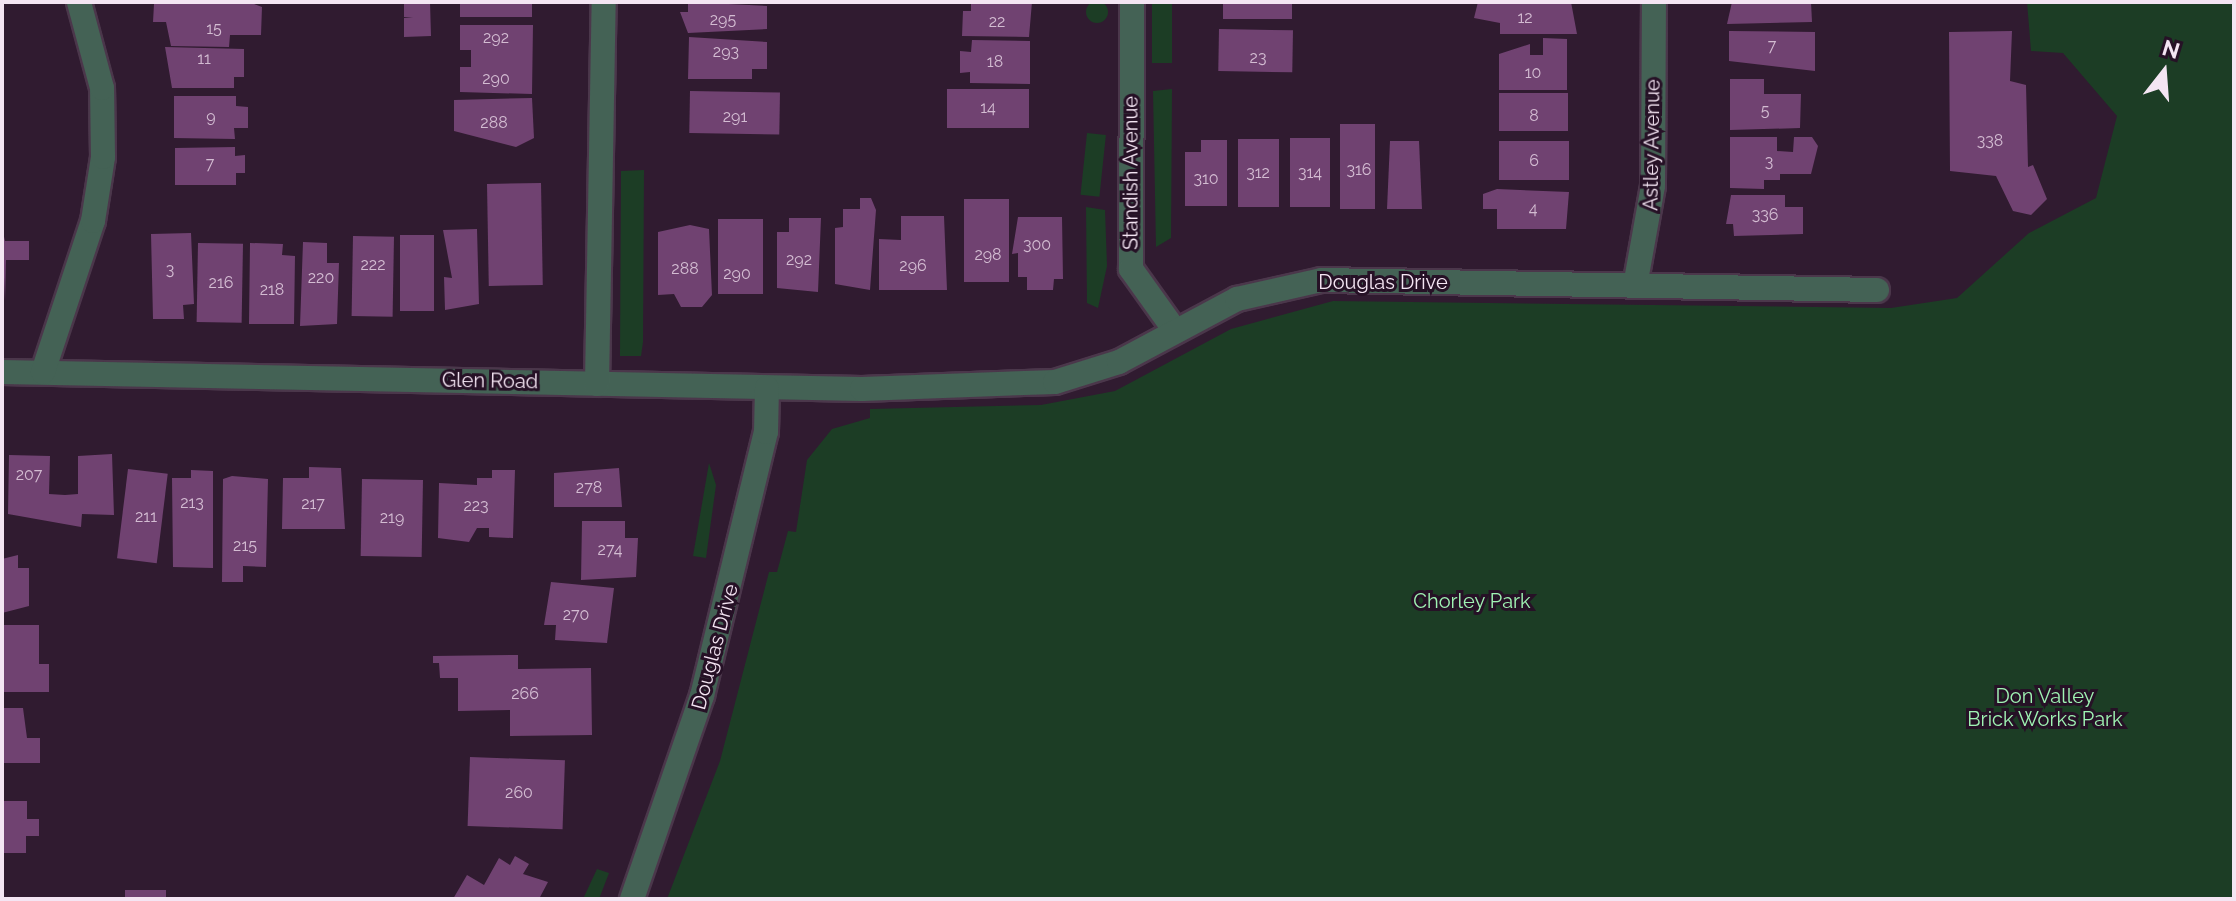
<!DOCTYPE html>
<html>
<head>
<meta charset="utf-8">
<style>
  body { margin:0 }
  #map { position:relative; width:2236px; height:901px; overflow:hidden; background:#301b30; font-family:Raleway,sans-serif }
  div>[style] { position:absolute }
  .green>* { inset:0; background:#1c3d25; transform-origin:0 0 }
  .round { border-radius:50% }
  .building>* { inset:0; background:#704271; transform-origin:0 0 }
  .roads { filter:drop-shadow(2px 0 #4b374b) drop-shadow(-2px 0 #4b374b) drop-shadow(0 2px #4b374b) drop-shadow(0 -2px #4b374b) }
  .street>* { height:24px; margin:-12px; padding:0 12px; transform-origin:12px; border-radius:12px; background:#446255 }
  span { translate:-50% -50%; white-space:nowrap; text-align:center; line-height:1.15; -webkit-text-stroke:6px #261126; paint-order:stroke }
  .number-label { font-size:16px; color:#d3bcd2 }
  .number-label span { -webkit-text-stroke-width:0 }
  .street-label { font-size:20px; color:#f4e5f3 }
  .park-label { font-size:20px; color:#9ff4b3 }
  .frame { position:absolute; inset:0; border:4px solid #f4e5f3; pointer-events:none }
  .north { position:absolute; left:2124px; top:32px; width:80px; height:80px; -webkit-text-stroke:6px #261126; paint-order:stroke; rotate:17deg; font-size:22px; font-weight:700; line-height:32px; text-align:center; color:#f4e5f3 }
  .north::after { content:''; display:block; margin:auto; width:28px; height:36px; background:#f4e5f3; clip-path:polygon(50% 0,100% 100%,50% 72%,0 100%) }
</style>
</head>
<body>
<div id="map">
  <div class="green">
    <div class="round" style="left:1086px;top:1px;width:22px;height:22px"></div>
    <div style="left:1152px;top:2px;width:20px;height:61px"></div>
    <div style="clip-path:polygon(2027px 2px,2234px 2px,2234px 899px,667px 899px,720px 761px,769px 572px,777px 572px,788px 531px,796px 532px,807px 460px,832px 429px,870px 418px,870px 409px,1041px 405px,1115px 391px,1231px 329px,1333px 301px,1891px 308px,1957px 298px,2029px 233px,2096px 198px,2117px 116px,2063px 53px,2031px 51px)"></div>
    <div style="clip-path:polygon(1172px 89px,1171px 238px,1156px 247px,1153px 91px)"></div>
    <div style="left:1087px;top:133px;width:19px;height:62px;rotate:6deg"></div>
    <div style="clip-path:polygon(644px 170px,643px 342px,641px 356px,620px 356px,621px 171px)"></div>
    <div style="clip-path:polygon(1086px 207px,1105px 210px,1107px 266px,1098px 308px,1087px 303px)"></div>
    <div style="clip-path:polygon(709px 463px,716px 485px,706px 558px,693px 556px)"></div>
    <div style="clip-path:polygon(597px 869px,609px 873px,599px 899px,583px 899px)"></div>
  </div>
  <div class="building">
    <div style="clip-path:polygon(173px 2px,249px 2px,262px 7px,261px 35px,230px 35px,229px 47px,171px 46px,166px 22px,153px 22px,154px 4px)"></div>
    <div style="clip-path:polygon(404px 2px,430px 2px,431px 36px,404px 37px,404px 18px,413px 17px,404px 17px)"></div>
    <div style="left:460px;top:2px;width:72px;height:15px"></div>
    <div style="clip-path:polygon(688px 2px,767px 6px,767px 29px,688px 33px,680px 12px,688px 12px)"></div>
    <div style="clip-path:polygon(971px 2px,1032px 2px,1029px 37px,962px 36px,963px 11px,971px 11px)"></div>
    <div style="left:1223px;top:2px;width:69px;height:17px"></div>
    <div style="clip-path:polygon(1571px 2px,1577px 34px,1500px 34px,1500px 23px,1474px 18px,1478px 2px)"></div>
    <div style="clip-path:polygon(1811px 2px,1812px 22px,1727px 24px,1732px 2px)"></div>
    <div style="clip-path:polygon(460px 25px,533px 25px,532px 94px,460px 92px,460px 67px,471px 67px,471px 50px,460px 50px)"></div>
    <div style="left:1219px;top:29px;width:74px;height:42px;rotate:1deg"></div>
    <div style="clip-path:polygon(1729px 31px,1815px 32px,1815px 71px,1729px 61px)"></div>
    <div style="clip-path:polygon(2012px 31px,2010px 81px,2026px 85px,2028px 167px,2033px 165px,2047px 199px,2031px 215px,2013px 211px,1996px 176px,1950px 171px,1949px 32px)"></div>
    <div style="clip-path:polygon(689px 37px,767px 42px,767px 69px,752px 69px,752px 79px,688px 79px)"></div>
    <div style="clip-path:polygon(1543px 38px,1567px 39px,1567px 90px,1499px 90px,1499px 54px,1530px 44px,1530px 55px,1543px 55px)"></div>
    <div style="clip-path:polygon(972px 40px,1030px 41px,1030px 84px,970px 83px,970px 72px,960px 73px,960px 51px,971px 52px)"></div>
    <div style="clip-path:polygon(165px 47px,244px 49px,244px 77px,234px 77px,234px 88px,172px 88px)"></div>
    <div style="clip-path:polygon(1730px 79px,1764px 79px,1764px 94px,1801px 94px,1800px 128px,1730px 130px)"></div>
    <div style="left:1029px;top:89px;width:39px;height:82px;rotate:90deg"></div>
    <div style="left:690px;top:91px;width:90px;height:42px;rotate:1deg"></div>
    <div style="left:1499px;top:93px;width:69px;height:38px"></div>
    <div style="clip-path:polygon(174px 96px,236px 96px,236px 106px,248px 107px,248px 128px,234px 128px,235px 139px,174px 138px)"></div>
    <div style="clip-path:polygon(532px 98px,534px 138px,516px 147px,454px 131px,454px 100px)"></div>
    <div style="left:1340px;top:124px;width:35px;height:85px"></div>
    <div style="clip-path:polygon(1730px 137px,1777px 137px,1777px 151px,1793px 152px,1794px 137px,1812px 137px,1818px 146px,1811px 174px,1780px 174px,1780px 180px,1764px 180px,1764px 189px,1730px 188px)"></div>
    <div style="left:1330px;top:138px;width:69px;height:40px;rotate:90deg"></div>
    <div style="left:1238px;top:139px;width:41px;height:68px"></div>
    <div style="clip-path:polygon(1201px 140px,1227px 140px,1227px 206px,1185px 206px,1185px 152px,1201px 152px)"></div>
    <div style="clip-path:polygon(1390px 141px,1419px 141px,1422px 209px,1387px 209px)"></div>
    <div style="left:1499px;top:141px;width:70px;height:39px"></div>
    <div style="clip-path:polygon(235px 147px,235px 156px,245px 155px,245px 173px,236px 173px,236px 185px,175px 185px,175px 148px)"></div>
    <div style="left:541px;top:183px;width:102px;height:54px;rotate:89deg"></div>
    <div style="clip-path:polygon(1497px 189px,1569px 192px,1566px 229px,1497px 229px,1497px 209px,1483px 209px,1483px 194px)"></div>
    <div style="clip-path:polygon(1731px 195px,1785px 195px,1785px 207px,1803px 207px,1803px 234px,1734px 236px,1733px 224px,1726px 224px)"></div>
    <div style="clip-path:polygon(860px 198px,871px 198px,876px 210px,870px 290px,835px 284px,835px 228px,843px 227px,843px 209px,860px 209px)"></div>
    <div style="left:964px;top:199px;width:45px;height:83px"></div>
    <div style="clip-path:polygon(901px 216px,944px 216px,947px 290px,879px 290px,879px 239px,901px 240px)"></div>
    <div style="clip-path:polygon(1018px 217px,1062px 217px,1063px 279px,1054px 279px,1053px 290px,1027px 290px,1027px 277px,1018px 277px,1018px 253px,1012px 254px)"></div>
    <div style="clip-path:polygon(789px 218px,821px 218px,818px 292px,777px 288px,777px 232px,789px 232px)"></div>
    <div style="left:718px;top:219px;width:45px;height:75px"></div>
    <div style="clip-path:polygon(690px 225px,709px 229px,712px 295px,702px 307px,681px 307px,674px 294px,658px 295px,658px 232px)"></div>
    <div style="clip-path:polygon(2px 228px,5px 241px,29px 241px,29px 260px,6px 260px,5px 301px)"></div>
    <div style="clip-path:polygon(477px 229px,479px 304px,445px 310px,444px 277px,452px 278px,443px 230px)"></div>
    <div style="clip-path:polygon(191px 233px,194px 304px,183px 305px,184px 319px,153px 319px,151px 234px)"></div>
    <div style="left:400px;top:235px;width:34px;height:76px"></div>
    <div style="left:353px;top:236px;width:41px;height:80px;rotate:1deg"></div>
    <div style="clip-path:polygon(303px 242px,327px 243px,327px 263px,339px 263px,337px 324px,300px 326px)"></div>
    <div style="left:198px;top:243px;width:45px;height:79px;rotate:1deg"></div>
    <div style="clip-path:polygon(250px 243px,283px 244px,282px 255px,295px 256px,294px 324px,249px 324px)"></div>
    <div style="clip-path:polygon(9px 455px,50px 456px,49px 494px,65px 495px,78px 494px,78px 456px,112px 454px,114px 515px,82px 514px,81px 527px,8px 514px)"></div>
    <div style="clip-path:polygon(309px 467px,341px 468px,345px 529px,282px 529px,283px 478px,309px 478px)"></div>
    <div style="clip-path:polygon(619px 468px,622px 507px,554px 507px,554px 473px)"></div>
    <div style="left:128px;top:469px;width:40px;height:90px;rotate:7deg"></div>
    <div style="clip-path:polygon(191px 470px,213px 471px,213px 568px,173px 567px,172px 478px,191px 478px)"></div>
    <div style="clip-path:polygon(492px 470px,515px 470px,513px 538px,489px 537px,489px 528px,477px 528px,469px 542px,438px 538px,439px 483px,477px 485px,477px 478px,492px 478px)"></div>
    <div style="clip-path:polygon(232px 476px,268px 479px,266px 567px,243px 566px,243px 582px,222px 582px,223px 479px)"></div>
    <div style="left:362px;top:479px;width:61px;height:77px;rotate:1deg"></div>
    <div style="clip-path:polygon(582px 521px,625px 521px,625px 538px,638px 538px,636px 577px,581px 580px)"></div>
    <div style="clip-path:polygon(18px 555px,18px 568px,29px 568px,29px 606px,2px 613px,2px 559px)"></div>
    <div style="clip-path:polygon(551px 582px,614px 588px,607px 643px,555px 640px,556px 625px,544px 625px)"></div>
    <div style="clip-path:polygon(2px 625px,39px 625px,39px 664px,49px 664px,49px 692px,2px 692px)"></div>
    <div style="clip-path:polygon(518px 655px,518px 669px,591px 668px,592px 735px,510px 736px,510px 710px,458px 711px,458px 678px,440px 678px,439px 663px,433px 663px,433px 656px)"></div>
    <div style="clip-path:polygon(2px 708px,23px 708px,27px 738px,40px 738px,40px 763px,2px 763px)"></div>
    <div style="left:470px;top:757px;width:95px;height:69px;rotate:2deg"></div>
    <div style="clip-path:polygon(2px 801px,27px 801px,27px 819px,39px 819px,39px 836px,26px 836px,26px 853px,2px 853px)"></div>
    <div style="clip-path:polygon(515px 856px,529px 864px,523px 874px,548px 882px,539px 899px,453px 899px,467px 875px,484px 885px,499px 858px,510px 865px)"></div>
    <div style="left:125px;top:890px;width:41px;height:9px"></div>
  </div>
  <div class="roads">
    <div class="street">
      <div style="left:1132px;top:2px;width:267px;rotate:90.2deg"></div>
      <div style="left:1131px;top:269px;width:74px;rotate:54.4deg"></div>
      <div style="left:1635px;top:286px;width:102px;rotate:-79.8deg"></div>
      <div style="left:1653px;top:186px;width:184px;rotate:-89.7deg"></div>
      <div style="left:2px;top:372px;width:860px;rotate:1.13deg"></div>
      <div style="left:862px;top:389px;width:193px;rotate:-2.1deg"></div>
      <div style="left:1055px;top:382px;width:67px;rotate:-17.4deg"></div>
      <div style="left:1119px;top:362px;width:134px;rotate:-28.1deg"></div>
      <div style="left:1237px;top:299px;width:86px;rotate:-12.7deg"></div>
      <div style="left:1321px;top:280px;width:556px;rotate:1.03deg"></div>
      <div style="left:43px;top:372px;width:159px;rotate:-71.7deg"></div>
      <div style="left:93px;top:221px;width:65px;rotate:-81.1deg"></div>
      <div style="left:103px;top:157px;width:69px;rotate:-90.8deg"></div>
      <div style="left:102px;top:88px;width:89px;rotate:-105deg"></div>
      <div style="left:597px;top:384px;width:382px;rotate:-89deg"></div>
      <div style="left:632px;top:899px;width:215px;rotate:-71deg"></div>
      <div style="left:702px;top:696px;width:272px;rotate:-76.4deg"></div>
      <div style="left:766px;top:432px;width:44px;rotate:-88.7deg"></div>
    </div>
  </div>
  <div class="number-label">
    <span style="left:1525px;top:18px">12</span>
    <span style="left:723px;top:20px">295</span>
    <span style="left:997px;top:22px">22</span>
    <span style="left:214px;top:29px">15</span>
    <span style="left:496px;top:38px">292</span>
    <span style="left:1772px;top:46px">7</span>
    <span style="left:726px;top:52px">293</span>
    <span style="left:1258px;top:58px">23</span>
    <span style="left:204px;top:59px">11</span>
    <span style="left:995px;top:62px">18</span>
    <span style="left:1533px;top:73px">10</span>
    <span style="left:496px;top:79px">290</span>
    <span style="left:988px;top:108px">14</span>
    <span style="left:1765px;top:111px">5</span>
    <span style="left:1534px;top:116px">8</span>
    <span style="left:211px;top:117px">9</span>
    <span style="left:735px;top:117px">291</span>
    <span style="left:494px;top:123px">288</span>
    <span style="left:1990px;top:141px">338</span>
    <span style="left:1534px;top:161px">6</span>
    <span style="left:1769px;top:162px">3</span>
    <span style="left:210px;top:164px">7</span>
    <span style="left:1359px;top:170px">316</span>
    <span style="left:1258px;top:173px">312</span>
    <span style="left:1310px;top:173px">314</span>
    <span style="left:1206px;top:179px">310</span>
    <span style="left:1533px;top:209px">4</span>
    <span style="left:1765px;top:215px">336</span>
    <span style="left:1037px;top:245px">300</span>
    <span style="left:988px;top:255px">298</span>
    <span style="left:799px;top:260px">292</span>
    <span style="left:373px;top:265px">222</span>
    <span style="left:913px;top:266px">296</span>
    <span style="left:685px;top:269px">288</span>
    <span style="left:170px;top:270px">3</span>
    <span style="left:737px;top:274px">290</span>
    <span style="left:321px;top:278px">220</span>
    <span style="left:221px;top:283px">216</span>
    <span style="left:272px;top:290px">218</span>
    <span style="left:29px;top:475px">207</span>
    <span style="left:589px;top:488px">278</span>
    <span style="left:192px;top:503px">213</span>
    <span style="left:313px;top:504px">217</span>
    <span style="left:476px;top:506px">223</span>
    <span style="left:146px;top:517px">211</span>
    <span style="left:392px;top:518px">219</span>
    <span style="left:245px;top:546px">215</span>
    <span style="left:610px;top:550px">274</span>
    <span style="left:576px;top:615px">270</span>
    <span style="left:525px;top:694px">266</span>
    <span style="left:519px;top:793px">260</span>
  </div>
  <div class="street-label">
    <span style="left:1652px;top:145px;rotate:-89deg">Astley Avenue</span>
    <span style="left:1131px;top:173px;rotate:-90deg">Standish Avenue</span>
    <span style="left:1383px;top:282px">Douglas Drive</span>
    <span style="left:490px;top:381px;rotate:1deg">Glen Road</span>
    <span style="left:715px;top:647px;rotate:-75deg">Douglas Drive</span>
  </div>
  <div class="park-label">
    <span style="left:1472px;top:601px">Chorley Park</span>
    <span style="left:2045px;top:708px">Don Valley<br>Brick Works Park</span>
  </div>
  <div class="frame"></div>
  <div class="north">N</div>
</div>
</body>
</html>
